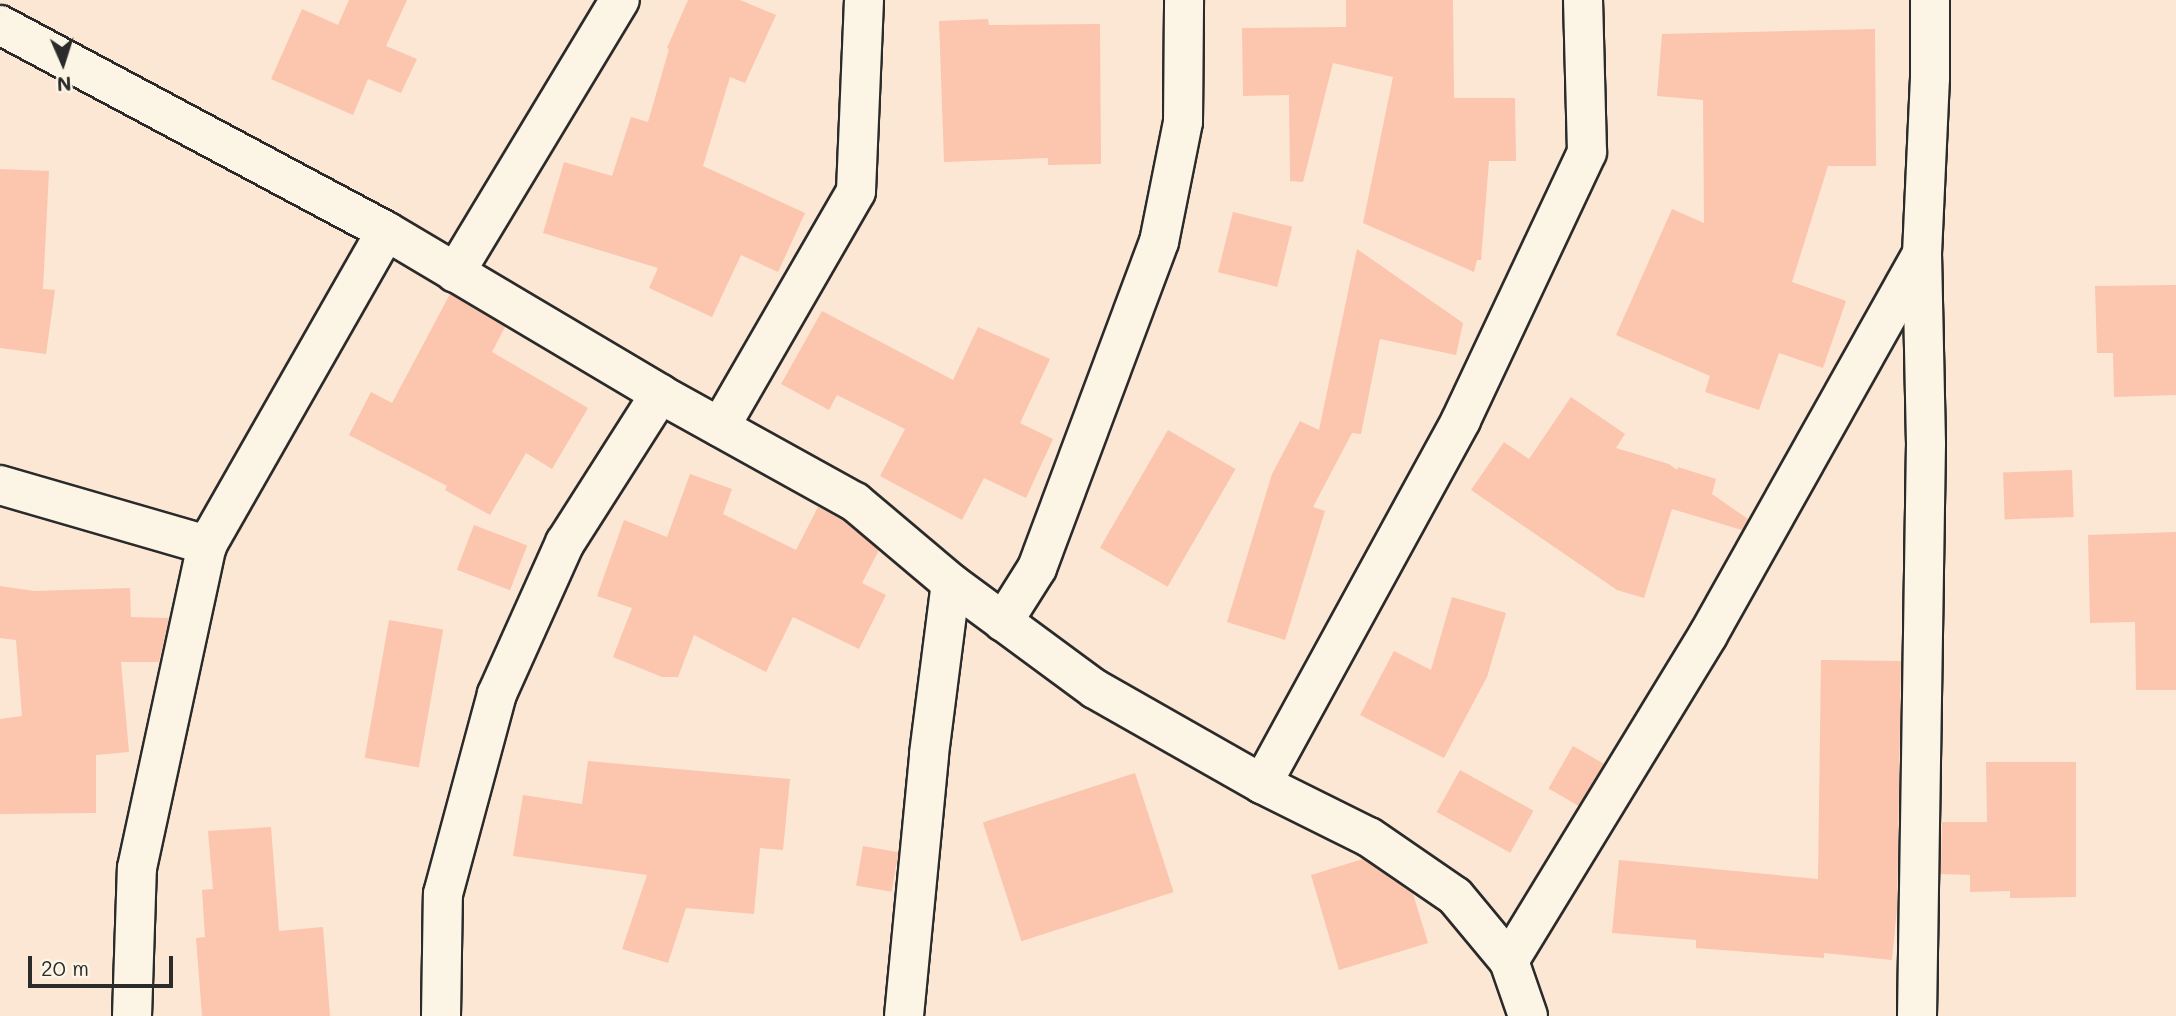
<!DOCTYPE html>
<html>
<head>
<meta charset="utf-8">
<style>
  body { margin:0 }
  #map { position:relative; width:2176px; height:1016px; overflow:hidden; background:#fce7d4; font-family:Mali,sans-serif }
  div>[style] { position:absolute }
  .building>* { inset:0; background:#fbc5ae; transform-origin:0 0 }
  .roads { filter:drop-shadow(2px 0 #2b2b2b) drop-shadow(-2px 0 #2b2b2b) drop-shadow(0 2px #2b2b2b) drop-shadow(0 -2px #2b2b2b) }
  .minor>* { height:38px; margin:-19px; padding:0 19px; transform-origin:19px; border-radius:19px; background:#fcf5e5 }
  span { translate:-50% -50%; white-space:nowrap; text-align:center; line-height:1.15; -webkit-text-stroke:5px #fcf5e5; paint-order:stroke }
  .north { position:absolute; left:28px; top:28px; width:70px; height:70px; -webkit-text-stroke:5px #fcf5e5; paint-order:stroke; rotate:177deg; font-size:19px; font-weight:700; line-height:28px; text-align:center; color:#2b2b2b }
  .north::after { content:''; display:block; margin:auto; width:24px; height:32px; background:#2b2b2b; clip-path:polygon(50% 0,100% 100%,50% 72%,0 100%) }
  .scale { position:absolute; left:28px; top:956px; width:145px; height:32px; box-sizing:border-box; border:4px solid #2b2b2b; border-top:0; padding-left:9px; font-size:21px; line-height:24px; white-space:nowrap; color:#2b2b2b; -webkit-text-stroke:5px #fcf5e5; paint-order:stroke }
</style>
</head>
<body>
<div id="map">
  <div class="building">
    <div style="clip-path:polygon(349px 0,407px 0,386px 46px,417px 59px,401px 93px,368px 79px,353px 115px,271px 79px,302px 9px,338px 25px)"></div>
    <div style="clip-path:polygon(688px 0,740px 0,776px 15px,745px 83px,730px 77px,703px 166px,805px 213px,778px 272px,741px 255px,712px 317px,649px 288px,658px 268px,543px 233px,564px 162px,612px 176px,631px 117px,648px 122px,669px 49px,667px 48px)"></div>
    <div style="clip-path:polygon(1346px 0,1453px 0,1454px 98px,1515px 98px,1516px 161px,1489px 161px,1481px 260px,1477px 260px,1474px 272px,1363px 223px,1393px 77px,1333px 63px,1303px 182px,1290px 181px,1289px 95px,1243px 96px,1242px 28px,1346px 27px)"></div>
    <div style="clip-path:polygon(988px 19px,989px 25px,1100px 24px,1101px 164px,1048px 165px,1048px 158px,944px 162px,939px 21px)"></div>
    <div style="clip-path:polygon(1875px 29px,1876px 166px,1828px 166px,1792px 282px,1846px 301px,1823px 368px,1779px 353px,1759px 410px,1705px 392px,1710px 376px,1616px 335px,1672px 209px,1704px 223px,1703px 100px,1657px 96px,1662px 34px)"></div>
    <div style="clip-path:polygon(0 169px,49px 171px,43px 289px,55px 290px,46px 354px,0 348px)"></div>
    <div style="left:1233px;top:212px;width:61px;height:62px;rotate:14deg"></div>
    <div style="clip-path:polygon(1357px 249px,1463px 323px,1456px 355px,1380px 339px,1361px 434px,1352px 433px,1313px 507px,1325px 511px,1285px 640px,1227px 622px,1272px 474px,1300px 421px,1319px 430px)"></div>
    <div style="clip-path:polygon(2176px 285px,2176px 395px,2114px 397px,2113px 353px,2097px 353px,2095px 286px)"></div>
    <div style="clip-path:polygon(450px 294px,505px 327px,492px 352px,588px 408px,552px 469px,526px 453px,490px 515px,445px 490px,447px 486px,349px 435px,371px 392px,392px 403px)"></div>
    <div style="clip-path:polygon(822px 311px,953px 380px,978px 327px,1050px 359px,1020px 423px,1053px 439px,1026px 498px,984px 478px,962px 520px,880px 476px,905px 429px,837px 395px,829px 410px,781px 384px)"></div>
    <div style="clip-path:polygon(1571px 397px,1625px 434px,1616px 448px,1669px 464px,1677px 470px,1678px 467px,1716px 479px,1712px 494px,1748px 519px,1742px 530px,1672px 509px,1644px 598px,1617px 590px,1471px 490px,1504px 442px,1529px 459px)"></div>
    <div style="left:1168px;top:430px;width:78px;height:136px;rotate:30deg"></div>
    <div style="left:2072px;top:470px;width:47px;height:69px;rotate:88deg"></div>
    <div style="clip-path:polygon(690px 474px,732px 489px,723px 514px,796px 550px,818px 507px,843px 520px,879px 550px,862px 583px,886px 595px,859px 649px,793px 617px,766px 672px,694px 635px,678px 677px,662px 677px,613px 657px,632px 608px,597px 596px,624px 520px,667px 537px)"></div>
    <div style="left:474px;top:525px;width:57px;height:48px;rotate:21deg"></div>
    <div style="clip-path:polygon(2176px 532px,2176px 690px,2136px 690px,2135px 622px,2090px 623px,2088px 535px)"></div>
    <div style="clip-path:polygon(0 586px,34px 591px,130px 588px,131px 617px,169px 618px,159px 662px,121px 662px,129px 752px,96px 755px,96px 813px,0 814px,0 719px,22px 716px,16px 640px,0 638px)"></div>
    <div style="clip-path:polygon(1452px 597px,1506px 613px,1487px 677px,1444px 758px,1360px 715px,1394px 651px,1431px 670px)"></div>
    <div style="left:389px;top:620px;width:55px;height:140px;rotate:10deg"></div>
    <div style="clip-path:polygon(1821px 660px,1901px 661px,1897px 908px,1892px 960px,1824px 953px,1824px 958px,1696px 948px,1696px 940px,1612px 933px,1619px 860px,1818px 879px)"></div>
    <div style="left:1573px;top:746px;width:36px;height:49px;rotate:30deg"></div>
    <div style="clip-path:polygon(588px 761px,790px 779px,783px 850px,760px 848px,754px 914px,686px 908px,668px 963px,622px 949px,647px 875px,513px 856px,523px 795px,582px 804px)"></div>
    <div style="clip-path:polygon(1986px 762px,2076px 762px,2076px 897px,2010px 898px,2010px 891px,1970px 892px,1970px 875px,1941px 874px,1942px 822px,1987px 822px)"></div>
    <div style="left:1460px;top:770px;width:84px;height:48px;rotate:29deg"></div>
    <div style="left:1135px;top:773px;width:125px;height:160px;rotate:72deg"></div>
    <div style="clip-path:polygon(271px 827px,279px 931px,323px 927px,330px 1016px,202px 1016px,196px 938px,205px 937px,202px 890px,213px 889px,208px 831px)"></div>
    <div style="left:863px;top:846px;width:36px;height:40px;rotate:10deg"></div>
    <div style="clip-path:polygon(1363px 859px,1413px 894px,1428px 943px,1339px 970px,1311px 875px)"></div>
  </div>
  <div class="roads">
    <div class="minor">
      <div style="left:0;top:25px;width:438px;rotate:28.1deg"></div>
      <div style="left:386px;top:231px;width:319px;rotate:30.7deg"></div>
      <div style="left:660px;top:394px;width:223px;rotate:29deg"></div>
      <div style="left:855px;top:502px;width:126px;rotate:40.2deg"></div>
      <div style="left:951px;top:583px;width:179px;rotate:36.4deg"></div>
      <div style="left:1095px;top:689px;width:192px;rotate:29.6deg"></div>
      <div style="left:1262px;top:784px;width:119px;rotate:26.4deg"></div>
      <div style="left:1369px;top:837px;width:104px;rotate:34.5deg"></div>
      <div style="left:1455px;top:896px;width:85px;rotate:50.3deg"></div>
      <div style="left:1509px;top:961px;width:58px;rotate:70.9deg"></div>
      <div style="left:455px;top:273px;width:319px;rotate:-58.9deg"></div>
      <div style="left:720px;top:427px;width:272px;rotate:-60deg"></div>
      <div style="left:856px;top:191px;width:191px;rotate:-87.6deg"></div>
      <div style="left:0;top:485px;width:216px;rotate:16.2deg"></div>
      <div style="left:1003px;top:622px;width:64px;rotate:-57.8deg"></div>
      <div style="left:1037px;top:568px;width:348px;rotate:-69.5deg"></div>
      <div style="left:1159px;top:242px;width:122px;rotate:-78.7deg"></div>
      <div style="left:1183px;top:122px;width:122px;rotate:-89.5deg"></div>
      <div style="left:1262px;top:784px;width:415px;rotate:-61.3deg"></div>
      <div style="left:1461px;top:420px;width:296px;rotate:-64.8deg"></div>
      <div style="left:1587px;top:152px;width:152px;rotate:-91.5deg"></div>
      <div style="left:1509px;top:961px;width:382px;rotate:-58.6deg"></div>
      <div style="left:1708px;top:635px;width:436px;rotate:-60.7deg"></div>
      <div style="left:132px;top:1016px;width:148px;rotate:-88.1deg"></div>
      <div style="left:137px;top:868px;width:330px;rotate:-77.8deg"></div>
      <div style="left:207px;top:545px;width:361px;rotate:-60.3deg"></div>
      <div style="left:441px;top:1016px;width:122px;rotate:-89.1deg"></div>
      <div style="left:443px;top:894px;width:207px;rotate:-74.9deg"></div>
      <div style="left:497px;top:694px;width:166px;rotate:-65.8deg"></div>
      <div style="left:565px;top:543px;width:177px;rotate:-57.5deg"></div>
      <div style="left:904px;top:1016px;width:263px;rotate:-84.5deg"></div>
      <div style="left:929px;top:754px;width:172px;rotate:-82.7deg"></div>
      <div style="left:1917px;top:1016px;width:572px;rotate:-89.1deg"></div>
      <div style="left:1926px;top:444px;width:190px;rotate:-91.2deg"></div>
      <div style="left:1922px;top:254px;width:176px;rotate:-87.4deg"></div>
      <div style="left:1930px;top:78px;width:78px;rotate:-90deg"></div>
    </div>
  </div>
  <div class="north">N</div>
  <div class="scale">20 m</div>
</div>
</body>
</html>
